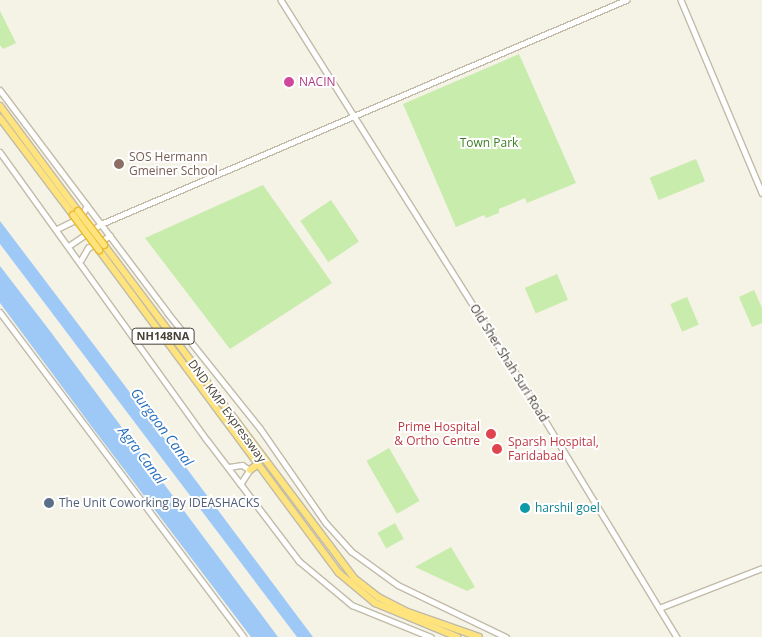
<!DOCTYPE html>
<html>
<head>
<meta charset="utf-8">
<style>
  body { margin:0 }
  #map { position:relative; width:762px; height:637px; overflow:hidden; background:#f5f2e6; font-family:"Open Sans",sans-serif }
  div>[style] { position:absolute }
  .green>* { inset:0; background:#c8ecac; transform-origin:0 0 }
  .water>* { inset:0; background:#9ec9f6 }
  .roads { filter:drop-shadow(1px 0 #c1bba8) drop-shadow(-1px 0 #c1bba8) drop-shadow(0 1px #c1bba8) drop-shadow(0 -1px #c1bba8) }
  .tertiary>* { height:4.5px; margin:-2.25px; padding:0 2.25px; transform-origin:2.25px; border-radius:2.25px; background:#fff }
  .trunk>* { height:6px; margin:-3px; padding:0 3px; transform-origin:3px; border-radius:3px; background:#ffe47e }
  .bridges { filter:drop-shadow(1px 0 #eab82b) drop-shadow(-1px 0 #eab82b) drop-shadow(0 1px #eab82b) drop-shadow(0 -1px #eab82b) }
  .trunk-bridge>* { height:6px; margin:-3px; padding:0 3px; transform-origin:3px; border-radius:3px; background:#ffe47e }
  .dots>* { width:14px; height:14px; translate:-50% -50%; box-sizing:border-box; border:2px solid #fff; border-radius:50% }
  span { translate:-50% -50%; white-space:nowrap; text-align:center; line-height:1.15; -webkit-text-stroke:4px #fff; paint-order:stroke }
  .shield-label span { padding:1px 4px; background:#fff; border:1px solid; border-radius:4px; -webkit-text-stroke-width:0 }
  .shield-label { font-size:11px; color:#484235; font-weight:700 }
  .hotel-label { font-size:12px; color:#b23c85 }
  .left { translate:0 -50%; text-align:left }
  .park-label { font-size:12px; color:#3c7f23 }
  .education-label { font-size:12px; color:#785e54 }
  .street-label { font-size:12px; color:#484235 }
  .health-label { font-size:12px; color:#be3a42 }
  .right { translate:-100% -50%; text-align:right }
  .service-label { font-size:12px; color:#4e5e75 }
  .culture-label { font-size:12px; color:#0d838f }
  .water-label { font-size:14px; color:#256dbd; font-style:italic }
</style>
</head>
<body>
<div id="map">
  <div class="green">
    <div style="clip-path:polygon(0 11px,16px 43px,3px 49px,0 45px)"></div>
    <div style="clip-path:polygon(519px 54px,576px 183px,527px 203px,525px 198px,499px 209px,499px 213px,486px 218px,484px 215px,456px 227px,403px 104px)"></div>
    <div style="left:696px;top:159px;width:24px;height:50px;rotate:68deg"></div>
    <div style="clip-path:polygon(263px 185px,332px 283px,230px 349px,145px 238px)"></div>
    <div style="left:331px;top:200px;width:50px;height:37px;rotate:56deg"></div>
    <div style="left:557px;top:274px;width:28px;height:35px;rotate:67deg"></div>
    <div style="clip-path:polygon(754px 290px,762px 308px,762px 323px,752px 327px,739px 297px)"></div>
    <div style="left:687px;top:297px;width:30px;height:18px;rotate:67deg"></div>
    <div style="left:389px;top:448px;width:61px;height:26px;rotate:60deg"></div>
    <div style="left:395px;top:523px;width:18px;height:20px;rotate:61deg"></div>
    <div style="clip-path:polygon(451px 547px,475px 587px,467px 591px,415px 567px)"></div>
  </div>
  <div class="water">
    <div style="clip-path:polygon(0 221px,122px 382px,313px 637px,297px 637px,83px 354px,0 244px)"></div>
    <div style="clip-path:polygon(0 266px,50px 331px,278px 637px,251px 637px,92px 427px,0 303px)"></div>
  </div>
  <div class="roads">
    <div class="tertiary">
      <div style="left:281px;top:0;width:475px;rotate:57.8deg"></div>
      <div style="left:534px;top:402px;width:275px;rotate:58.7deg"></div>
      <div style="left:681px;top:0;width:209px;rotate:67.2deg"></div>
      <div style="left:0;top:90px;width:278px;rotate:53deg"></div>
      <div style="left:167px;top:312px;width:149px;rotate:51.3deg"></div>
      <div style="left:260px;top:428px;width:116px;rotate:55.2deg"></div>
      <div style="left:326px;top:523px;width:38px;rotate:48deg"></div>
      <div style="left:351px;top:551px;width:58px;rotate:35.9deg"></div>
      <div style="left:398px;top:585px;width:120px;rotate:25.7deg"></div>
      <div style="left:0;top:152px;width:356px;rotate:54.3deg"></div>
      <div style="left:208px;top:441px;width:151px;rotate:52.8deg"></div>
      <div style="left:299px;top:561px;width:69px;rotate:39.7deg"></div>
      <div style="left:352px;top:605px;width:85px;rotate:22.1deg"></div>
      <div style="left:57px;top:229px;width:25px;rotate:-26deg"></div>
      <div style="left:80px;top:218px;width:14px;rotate:-60deg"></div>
      <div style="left:70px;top:245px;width:37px;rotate:-34deg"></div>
      <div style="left:101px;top:224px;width:571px;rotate:-23.11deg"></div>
      <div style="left:81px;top:260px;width:14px;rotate:-60deg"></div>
      <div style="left:88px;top:248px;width:25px;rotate:-29deg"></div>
      <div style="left:0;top:312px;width:406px;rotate:53.1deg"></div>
      <div style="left:229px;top:467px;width:13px;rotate:-9deg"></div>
      <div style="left:242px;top:465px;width:9px;rotate:32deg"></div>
      <div style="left:250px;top:470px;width:17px;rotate:123deg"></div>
      <div style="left:659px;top:608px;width:110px;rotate:-21.2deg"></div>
    </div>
    <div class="trunk">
      <div style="left:0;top:106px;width:131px;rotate:53.4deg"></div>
      <div style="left:0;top:118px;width:121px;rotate:53deg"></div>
      <div style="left:104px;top:245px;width:416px;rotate:53.1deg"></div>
      <div style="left:354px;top:578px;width:31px;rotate:38deg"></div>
      <div style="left:378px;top:597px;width:34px;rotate:27deg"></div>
      <div style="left:408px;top:612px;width:75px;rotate:19.4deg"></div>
      <div style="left:99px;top:250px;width:402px;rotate:53.4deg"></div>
      <div style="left:339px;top:573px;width:47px;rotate:39.8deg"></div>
      <div style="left:375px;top:603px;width:89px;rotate:22.5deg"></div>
      <div style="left:250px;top:470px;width:10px;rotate:-37deg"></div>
    </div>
  </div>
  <div class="bridges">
    <div class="trunk-bridge">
      <div style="left:78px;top:211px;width:43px;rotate:52.6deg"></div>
      <div style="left:73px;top:215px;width:44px;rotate:53.4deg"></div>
    </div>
  </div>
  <div class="dots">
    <div style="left:289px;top:82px;background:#d1479c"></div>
    <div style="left:119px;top:164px;background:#8d6e63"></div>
    <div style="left:491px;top:434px;background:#e0444e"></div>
    <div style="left:497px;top:449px;background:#e0444e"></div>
    <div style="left:49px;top:503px;background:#5c6f8a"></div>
    <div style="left:525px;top:508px;background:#0f9aa8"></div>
  </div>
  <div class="shield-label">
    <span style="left:163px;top:336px">NH148NA</span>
  </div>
  <div class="hotel-label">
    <span class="left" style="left:299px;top:82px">NACIN</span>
  </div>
  <div class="park-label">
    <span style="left:489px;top:143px">Town Park</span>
  </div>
  <div class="education-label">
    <span class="left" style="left:129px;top:164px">SOS Hermann<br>Gmeiner School</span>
  </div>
  <div class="street-label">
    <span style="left:509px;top:363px;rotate:58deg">Old Sher Shah Suri Road</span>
    <span style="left:227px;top:411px;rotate:54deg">DND KMP Expressway</span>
  </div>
  <div class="health-label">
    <span class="right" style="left:480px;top:434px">Prime Hospital<br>&amp; Ortho Centre</span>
    <span class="left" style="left:508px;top:449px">Sparsh Hospital,<br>Faridabad</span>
  </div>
  <div class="service-label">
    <span class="left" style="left:59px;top:503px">The Unit Coworking By IDEASHACKS</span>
  </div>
  <div class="culture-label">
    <span class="left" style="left:535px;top:508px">harshil goel</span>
  </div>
  <div class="water-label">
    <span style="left:162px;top:427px;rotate:53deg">Gurgaon Canal</span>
    <span style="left:142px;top:455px;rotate:53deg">Agra Canal</span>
  </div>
</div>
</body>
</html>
